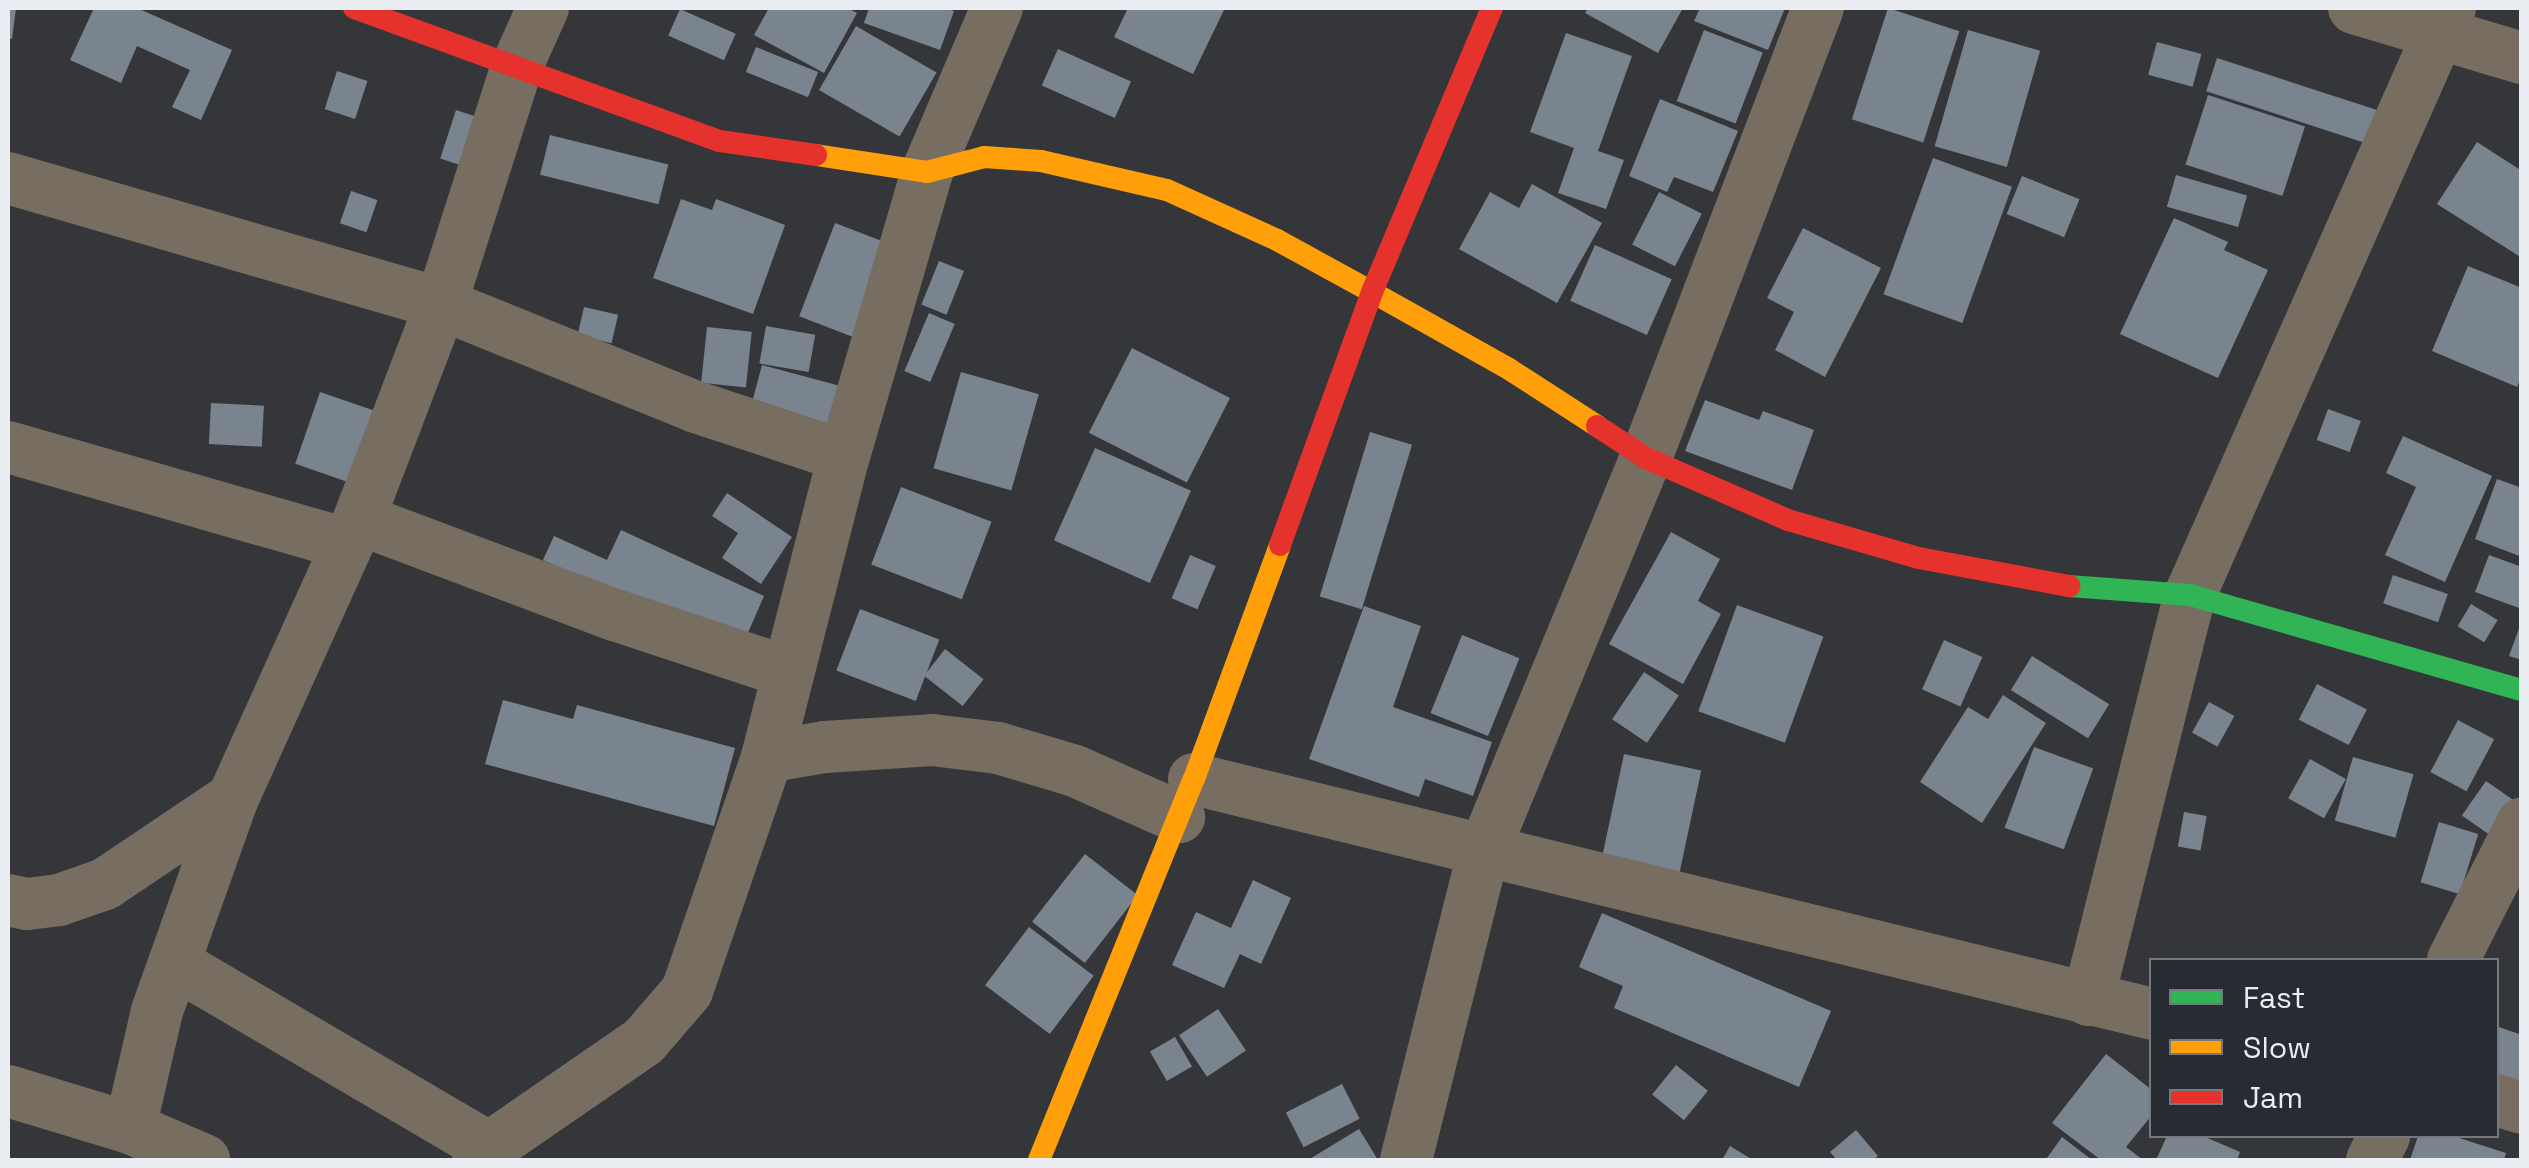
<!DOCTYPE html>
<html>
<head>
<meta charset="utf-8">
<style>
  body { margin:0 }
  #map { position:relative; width:2529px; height:1168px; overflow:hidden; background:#343639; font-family:"Space Grotesk",sans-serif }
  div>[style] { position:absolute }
  .building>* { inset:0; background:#7a848f; transform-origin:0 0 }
  .street>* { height:52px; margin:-26px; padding:0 26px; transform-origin:26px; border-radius:26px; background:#776e61 }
  .fast>* { height:22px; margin:-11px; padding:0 11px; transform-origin:11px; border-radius:11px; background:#30b455 }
  .slow>* { height:22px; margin:-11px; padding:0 11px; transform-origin:11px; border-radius:11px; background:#ff9f0a }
  .jam>* { height:22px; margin:-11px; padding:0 11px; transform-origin:11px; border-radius:11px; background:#e5322d }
  span { translate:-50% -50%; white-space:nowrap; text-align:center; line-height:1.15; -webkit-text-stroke:10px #272c32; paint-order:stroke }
  .frame { position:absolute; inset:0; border:10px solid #eaedf1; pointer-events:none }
  .legend { position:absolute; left:2149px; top:958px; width:350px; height:180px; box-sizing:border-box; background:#272c32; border:2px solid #75797e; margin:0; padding:12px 18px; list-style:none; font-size:30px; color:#eaedf1 }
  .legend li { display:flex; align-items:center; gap:20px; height:50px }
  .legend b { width:50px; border:2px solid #75797e }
</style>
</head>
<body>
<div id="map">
  <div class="building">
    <div style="clip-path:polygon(8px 8px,16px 8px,12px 39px,8px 38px)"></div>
    <div style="clip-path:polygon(94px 8px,137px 8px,232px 50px,201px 120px,172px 107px,190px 70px,137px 46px,121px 83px,70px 60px)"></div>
    <div style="clip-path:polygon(769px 8px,847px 8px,857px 13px,824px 73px,754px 35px)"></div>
    <div style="clip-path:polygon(869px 8px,943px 8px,954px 11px,940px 50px,864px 23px)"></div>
    <div style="clip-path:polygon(1128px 8px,1225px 8px,1193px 74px,1114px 37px)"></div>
    <div style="clip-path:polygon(1588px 8px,1683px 8px,1658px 53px,1585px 13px)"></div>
    <div style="clip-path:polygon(1700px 8px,1785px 8px,1768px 50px,1694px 21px)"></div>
    <div style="left:1888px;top:8px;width:75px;height:117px;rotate:18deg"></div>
    <div style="left:680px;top:9px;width:61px;height:29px;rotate:24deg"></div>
    <div style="left:856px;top:26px;width:93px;height:74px;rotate:30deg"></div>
    <div style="left:1704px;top:30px;width:63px;height:76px;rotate:21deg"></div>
    <div style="left:1968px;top:30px;width:75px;height:121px;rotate:16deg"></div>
    <div style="clip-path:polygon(1566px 33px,1632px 56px,1598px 151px,1624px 160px,1606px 209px,1558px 193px,1574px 148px,1530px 132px)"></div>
    <div style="left:2157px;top:42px;width:46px;height:34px;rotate:15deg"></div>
    <div style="left:756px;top:47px;width:67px;height:27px;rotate:22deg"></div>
    <div style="left:1058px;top:49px;width:80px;height:40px;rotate:24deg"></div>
    <div style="left:2217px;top:58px;width:169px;height:35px;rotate:18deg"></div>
    <div style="left:337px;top:71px;width:32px;height:40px;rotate:18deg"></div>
    <div style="left:2208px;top:95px;width:102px;height:73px;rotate:18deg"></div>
    <div style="clip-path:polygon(1660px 99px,1738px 131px,1713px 192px,1674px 177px,1667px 192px,1629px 176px)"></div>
    <div style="left:456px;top:110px;width:32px;height:51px;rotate:18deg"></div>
    <div style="left:550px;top:135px;width:122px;height:41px;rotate:14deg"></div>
    <div style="clip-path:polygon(2477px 142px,2522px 171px,2522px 258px,2437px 204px)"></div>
    <div style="left:1933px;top:158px;width:84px;height:145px;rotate:20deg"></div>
    <div style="left:2176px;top:175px;width:74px;height:33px;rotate:16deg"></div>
    <div style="left:2022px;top:176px;width:62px;height:41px;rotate:22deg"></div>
    <div style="clip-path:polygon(1532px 184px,1602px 223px,1557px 303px,1459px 249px,1490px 192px,1519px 208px)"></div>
    <div style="left:351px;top:191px;width:28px;height:34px;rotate:19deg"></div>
    <div style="left:1659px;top:192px;width:48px;height:59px;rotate:27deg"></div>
    <div style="clip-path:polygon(681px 199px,712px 210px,716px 199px,785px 225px,753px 314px,653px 278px)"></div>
    <div style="clip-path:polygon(2174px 218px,2228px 242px,2224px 250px,2268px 270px,2218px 378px,2120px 334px)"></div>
    <div style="left:835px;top:223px;width:62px;height:100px;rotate:21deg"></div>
    <div style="clip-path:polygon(1803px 228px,1881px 268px,1825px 377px,1775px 350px,1794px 312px,1767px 298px)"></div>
    <div style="left:1595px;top:245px;width:84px;height:61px;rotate:24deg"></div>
    <div style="left:939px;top:261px;width:27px;height:47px;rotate:22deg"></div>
    <div style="clip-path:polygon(2468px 266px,2522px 288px,2522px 375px,2517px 387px,2432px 351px)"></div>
    <div style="left:584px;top:307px;width:35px;height:29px;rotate:13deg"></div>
    <div style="left:929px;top:313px;width:28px;height:63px;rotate:23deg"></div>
    <div style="left:766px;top:326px;width:50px;height:38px;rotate:10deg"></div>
    <div style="left:707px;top:327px;width:45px;height:56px;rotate:6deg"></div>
    <div style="left:1132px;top:348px;width:110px;height:95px;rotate:27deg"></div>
    <div style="left:762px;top:365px;width:84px;height:49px;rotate:15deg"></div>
    <div style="left:961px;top:372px;width:81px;height:100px;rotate:16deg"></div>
    <div style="left:320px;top:392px;width:64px;height:76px;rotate:19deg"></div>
    <div style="clip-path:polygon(1705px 400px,1759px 420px,1763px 411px,1814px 430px,1792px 490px,1685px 451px)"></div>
    <div style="left:211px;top:403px;width:53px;height:41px;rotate:3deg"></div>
    <div style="left:2328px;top:409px;width:35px;height:33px;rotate:20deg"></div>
    <div style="left:1370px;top:432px;width:44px;height:172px;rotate:17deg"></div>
    <div style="clip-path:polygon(2403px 436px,2492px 476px,2445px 582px,2385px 555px,2416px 487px,2386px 473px)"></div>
    <div style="left:1095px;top:448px;width:105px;height:101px;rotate:24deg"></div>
    <div style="clip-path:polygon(2497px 479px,2522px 488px,2522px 557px,2475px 539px)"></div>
    <div style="left:901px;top:487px;width:97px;height:83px;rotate:21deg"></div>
    <div style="clip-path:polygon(727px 493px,792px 537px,761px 584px,722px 558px,738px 533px,712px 516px)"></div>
    <div style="clip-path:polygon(621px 530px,764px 596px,740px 651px,543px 560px,554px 536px,607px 560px)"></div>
    <div style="clip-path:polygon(1671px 532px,1720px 559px,1698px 601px,1721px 614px,1683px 684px,1609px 644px)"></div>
    <div style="left:1190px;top:555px;width:28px;height:47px;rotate:23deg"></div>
    <div style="clip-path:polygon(2489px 555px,2522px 567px,2522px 609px,2475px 592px)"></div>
    <div style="left:2393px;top:575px;width:58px;height:30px;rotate:19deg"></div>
    <div style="left:2471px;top:604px;width:31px;height:26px;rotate:31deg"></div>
    <div style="left:1737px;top:605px;width:92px;height:113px;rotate:20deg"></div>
    <div style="clip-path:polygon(1364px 606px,1421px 626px,1393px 707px,1492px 742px,1473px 796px,1425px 779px,1419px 797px,1309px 759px)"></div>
    <div style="left:860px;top:609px;width:85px;height:66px;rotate:21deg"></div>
    <div style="clip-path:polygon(2521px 623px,2522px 623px,2522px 660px,2509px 656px)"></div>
    <div style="left:1462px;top:635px;width:62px;height:84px;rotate:22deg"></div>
    <div style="left:1944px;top:640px;width:42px;height:54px;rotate:24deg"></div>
    <div style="left:945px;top:649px;width:49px;height:34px;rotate:38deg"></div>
    <div style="left:2032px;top:656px;width:91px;height:40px;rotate:32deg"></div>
    <div style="left:1644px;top:672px;width:42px;height:57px;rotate:34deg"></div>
    <div style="left:2317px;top:684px;width:56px;height:40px;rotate:27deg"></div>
    <div style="clip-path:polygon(2003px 695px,2046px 723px,1982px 823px,1920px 782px,1968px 707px,1988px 719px)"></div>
    <div style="clip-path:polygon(503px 700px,573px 719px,577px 705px,735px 748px,714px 826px,485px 764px)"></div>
    <div style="left:2209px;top:702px;width:29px;height:35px;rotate:29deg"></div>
    <div style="left:2458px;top:720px;width:41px;height:59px;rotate:28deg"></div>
    <div style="left:2034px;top:747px;width:63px;height:86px;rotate:20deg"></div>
    <div style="left:1624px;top:754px;width:79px;height:108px;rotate:12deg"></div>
    <div style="left:2353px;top:757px;width:63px;height:66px;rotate:16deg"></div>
    <div style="left:2310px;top:759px;width:41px;height:45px;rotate:29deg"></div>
    <div style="left:2486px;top:781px;width:35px;height:42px;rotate:35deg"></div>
    <div style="left:2184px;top:812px;width:23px;height:35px;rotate:10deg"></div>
    <div style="left:2439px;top:822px;width:41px;height:63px;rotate:17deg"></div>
    <div style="left:1085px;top:854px;width:67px;height:86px;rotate:38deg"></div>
    <div style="clip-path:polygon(1253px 880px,1291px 898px,1261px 964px,1240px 954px,1224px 988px,1172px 965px,1196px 912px,1231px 928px)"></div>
    <div style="clip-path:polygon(1602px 913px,1831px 1011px,1799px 1087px,1614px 1008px,1623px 986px,1579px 967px)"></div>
    <div style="left:1029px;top:927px;width:81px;height:73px;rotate:37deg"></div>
    <div style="left:1218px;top:1009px;width:50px;height:47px;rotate:56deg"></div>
    <div style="clip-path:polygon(2496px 1026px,2522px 1035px,2522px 1102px,2496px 1092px)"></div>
    <div style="left:1175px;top:1037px;width:34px;height:29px;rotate:60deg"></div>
    <div style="clip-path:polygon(2106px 1054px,2152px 1090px,2152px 1115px,2126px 1147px,2143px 1160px,2101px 1160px,2052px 1123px)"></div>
    <div style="left:1676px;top:1065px;width:41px;height:38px;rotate:39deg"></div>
    <div style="left:1342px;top:1084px;width:39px;height:63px;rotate:63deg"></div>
    <div style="clip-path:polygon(1359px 1129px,1378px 1160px,1308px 1160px)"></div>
    <div style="clip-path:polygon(1856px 1130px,1878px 1156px,1873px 1160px,1837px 1160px,1830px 1152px)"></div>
    <div style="clip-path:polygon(2167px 1136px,2203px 1136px,2240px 1152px,2237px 1160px,2156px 1160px)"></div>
    <div style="clip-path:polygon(2418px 1136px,2453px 1136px,2506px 1153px,2504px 1160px,2410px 1160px)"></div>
    <div style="clip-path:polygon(2062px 1137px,2092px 1160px,2047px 1158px)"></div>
    <div style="clip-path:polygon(1730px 1146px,1753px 1160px,1722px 1160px)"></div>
  </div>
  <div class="street">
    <div style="left:2354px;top:8px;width:175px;rotate:16.6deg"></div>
    <div style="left:8px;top:178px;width:451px;rotate:16.2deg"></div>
    <div style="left:441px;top:304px;width:275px;rotate:22deg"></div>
    <div style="left:696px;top:407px;width:156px;rotate:18.3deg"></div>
    <div style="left:8px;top:447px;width:352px;rotate:16deg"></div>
    <div style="left:359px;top:519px;width:273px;rotate:20.6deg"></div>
    <div style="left:615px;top:615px;width:181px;rotate:18.3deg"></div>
    <div style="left:767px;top:757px;width:59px;rotate:-9.8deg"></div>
    <div style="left:825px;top:747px;width:107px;rotate:-3.7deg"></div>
    <div style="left:932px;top:740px;width:66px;rotate:6.9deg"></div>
    <div style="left:998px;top:748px;width:80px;rotate:16.6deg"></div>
    <div style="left:1075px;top:771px;width:114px;rotate:23.9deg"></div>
    <div style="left:1194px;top:779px;width:986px;rotate:13.78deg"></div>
    <div style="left:8px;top:900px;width:19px;rotate:12deg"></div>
    <div style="left:27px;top:904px;width:32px;rotate:-7deg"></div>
    <div style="left:59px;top:900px;width:49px;rotate:-19.2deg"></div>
    <div style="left:105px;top:884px;width:154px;rotate:-33.9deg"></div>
    <div style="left:2453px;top:960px;width:153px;rotate:-63.1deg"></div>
    <div style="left:174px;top:963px;width:365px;rotate:30.4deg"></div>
    <div style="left:2088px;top:1000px;width:418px;rotate:-75.9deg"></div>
    <div style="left:2190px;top:595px;width:642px;rotate:-66.11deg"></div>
    <div style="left:8px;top:1091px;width:127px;rotate:16.9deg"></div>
    <div style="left:130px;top:1128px;width:81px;rotate:23.4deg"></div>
    <div style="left:2496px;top:1100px;width:27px;rotate:17deg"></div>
    <div style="left:130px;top:1128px;width:120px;rotate:-77deg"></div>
    <div style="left:157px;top:1011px;width:226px;rotate:-70.4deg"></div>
    <div style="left:233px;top:798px;width:306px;rotate:-65.7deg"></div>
    <div style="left:359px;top:519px;width:230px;rotate:-69.1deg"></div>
    <div style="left:441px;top:304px;width:250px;rotate:-72.3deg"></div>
    <div style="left:517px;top:66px;width:64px;rotate:-65.9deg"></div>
    <div style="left:478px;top:1160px;width:16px;rotate:-47deg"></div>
    <div style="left:489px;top:1148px;width:188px;rotate:-34.6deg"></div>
    <div style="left:644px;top:1041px;width:66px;rotate:-49.3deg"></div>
    <div style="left:687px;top:991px;width:247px;rotate:-71.1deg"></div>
    <div style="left:767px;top:757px;width:311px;rotate:-75.7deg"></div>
    <div style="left:844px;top:456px;width:296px;rotate:-73.7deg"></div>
    <div style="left:927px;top:172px;width:178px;rotate:-66.9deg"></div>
    <div style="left:1406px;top:1160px;width:317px;rotate:-75.9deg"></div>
    <div style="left:1483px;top:853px;width:427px;rotate:-67.6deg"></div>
    <div style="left:1646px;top:458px;width:482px;rotate:-69.1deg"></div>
    <div style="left:2372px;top:1160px;width:27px;rotate:-63deg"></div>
  </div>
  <div class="fast">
    <div style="left:2069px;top:586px;width:121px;rotate:4.3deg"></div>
    <div style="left:2190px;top:595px;width:345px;rotate:16deg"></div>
  </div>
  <div class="slow">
    <div style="left:816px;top:155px;width:112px;rotate:8.7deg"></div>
    <div style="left:927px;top:172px;width:59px;rotate:-14.7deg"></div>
    <div style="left:984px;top:157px;width:57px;rotate:4deg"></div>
    <div style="left:1041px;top:161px;width:129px;rotate:13deg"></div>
    <div style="left:1167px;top:190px;width:121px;rotate:24.4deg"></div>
    <div style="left:1277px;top:240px;width:108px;rotate:28.7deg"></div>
    <div style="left:1372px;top:292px;width:157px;rotate:29.3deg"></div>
    <div style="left:1509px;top:369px;width:105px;rotate:32.9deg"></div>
    <div style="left:1039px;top:1160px;width:411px;rotate:-67.9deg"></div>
    <div style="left:1194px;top:779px;width:249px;rotate:-69.8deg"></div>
  </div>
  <div class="jam">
    <div style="left:354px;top:8px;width:389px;rotate:20deg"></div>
    <div style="left:720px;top:141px;width:97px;rotate:8.3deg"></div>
    <div style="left:1597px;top:426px;width:59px;rotate:33.1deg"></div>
    <div style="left:1646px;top:458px;width:155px;rotate:23.6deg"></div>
    <div style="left:1788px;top:520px;width:136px;rotate:16.2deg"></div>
    <div style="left:1919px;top:558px;width:153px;rotate:10.6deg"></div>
    <div style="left:1280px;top:545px;width:269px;rotate:-70deg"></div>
    <div style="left:1372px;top:292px;width:308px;rotate:-67.1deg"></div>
  </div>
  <div class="frame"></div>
  <ul class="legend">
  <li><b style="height:12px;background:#30b455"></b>Fast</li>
  <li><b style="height:12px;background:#ff9f0a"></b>Slow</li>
  <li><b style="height:12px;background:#e5322d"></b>Jam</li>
  </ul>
</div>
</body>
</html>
